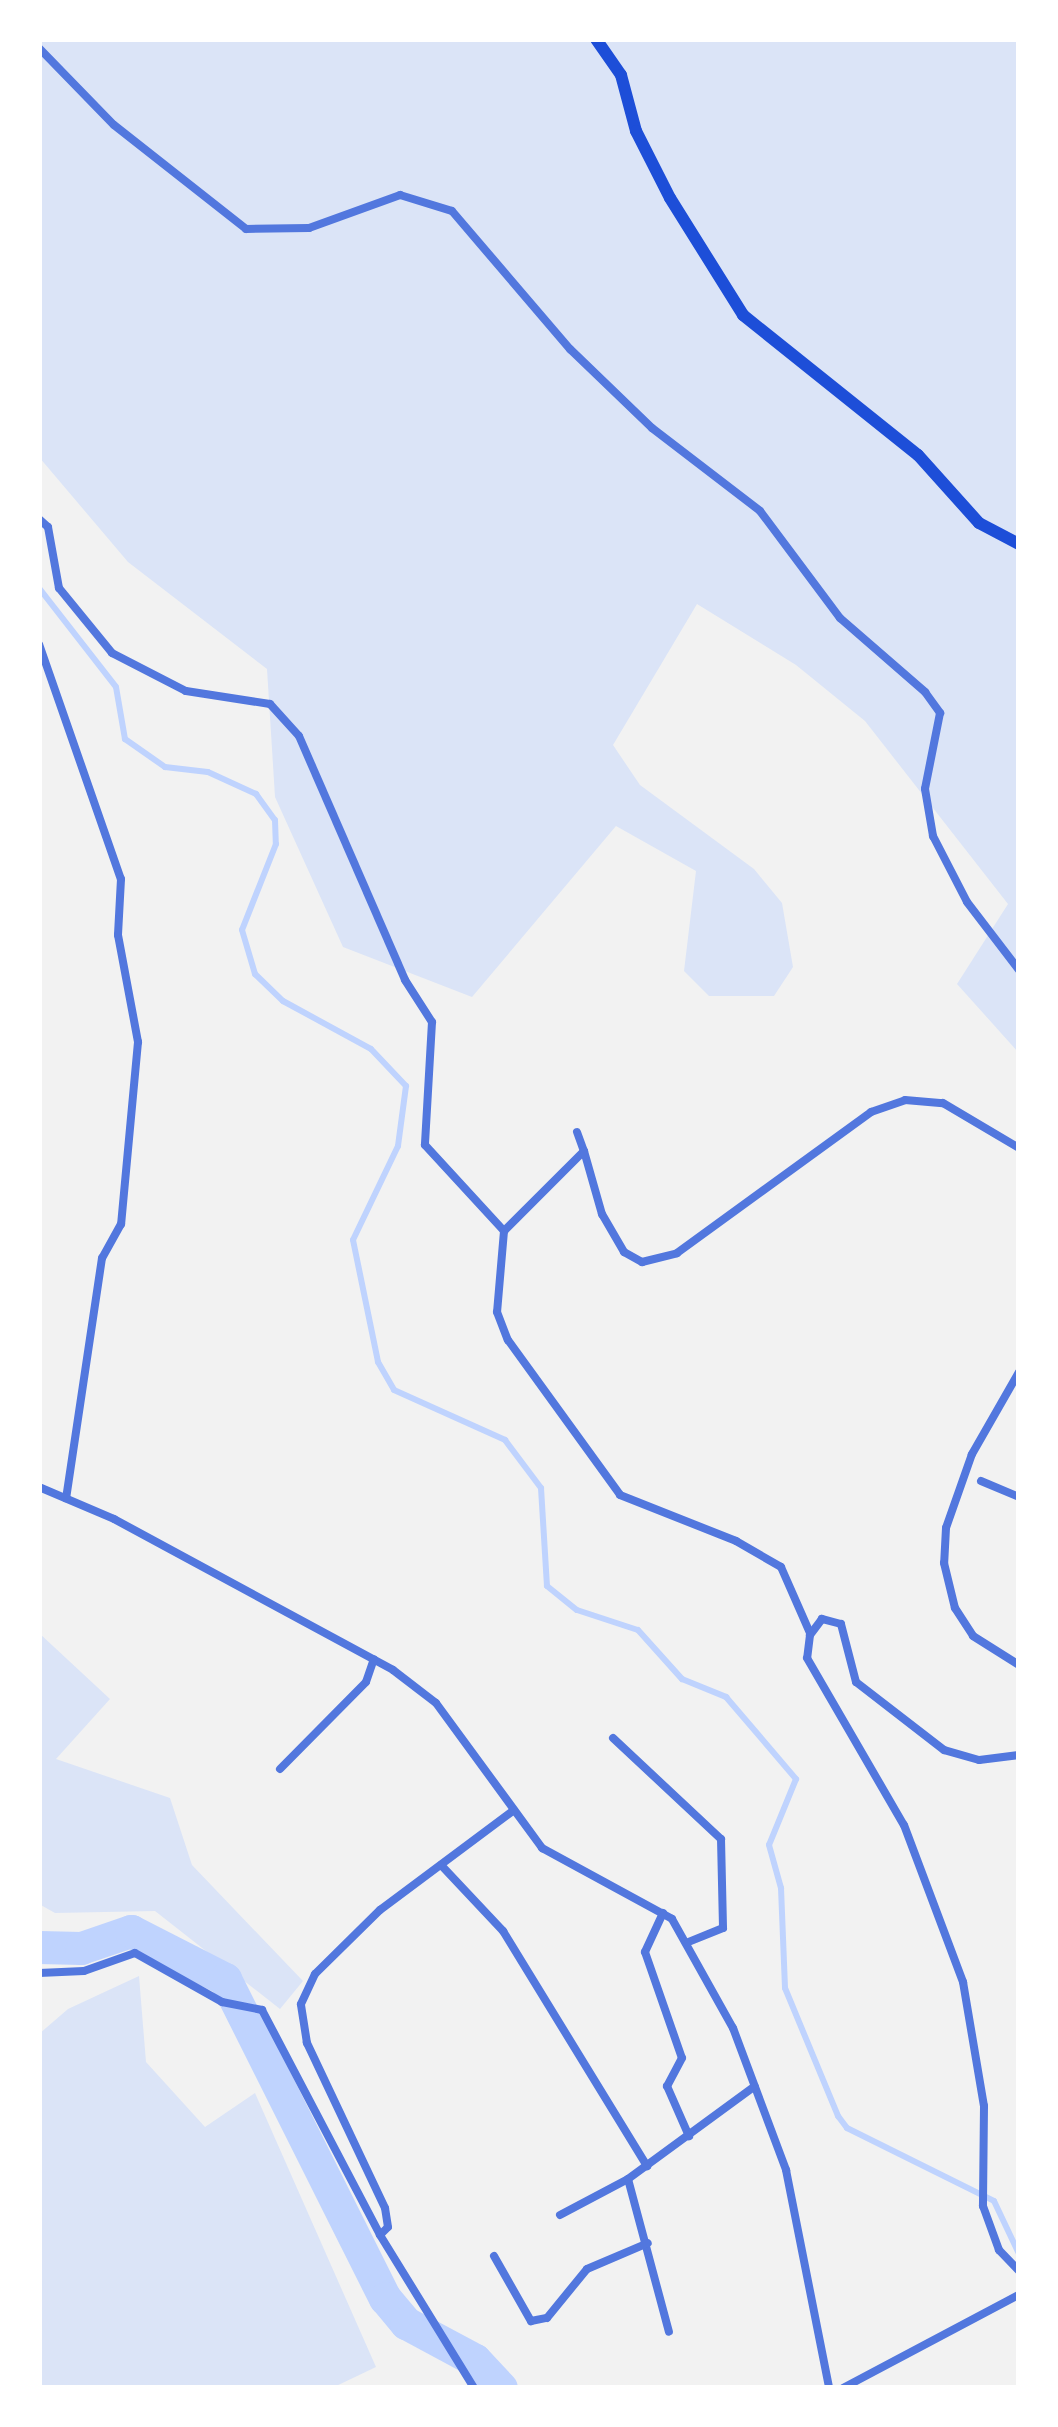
<!DOCTYPE html>
<html>
<head>
<meta charset="utf-8">
<style>
  body { margin:0 }
  #map { position:relative; width:1058px; height:2427px; overflow:hidden; background:#f2f2f2; font-family:Helvetica,sans-serif }
  div>[style] { position:absolute }
  .green>* { inset:0; background:#dbe4f7 }
  .stream>* { height:6px; margin:-3px; padding:0 3px; transform-origin:3px; border-radius:3px; background:#bfd3fe }
  .river>* { height:33px; margin:-16.5px; padding:0 16.5px; transform-origin:16.5px; border-radius:16.5px; background:#bfd3fe }
  .minor>* { height:8px; margin:-4px; padding:0 4px; transform-origin:4px; border-radius:4px; background:#5277de }
  .primary>* { height:12px; margin:-6px; padding:0 6px; transform-origin:6px; border-radius:6px; background:#1d4ed8 }
  span { translate:-50% -50%; white-space:nowrap; text-align:center; line-height:1.15; -webkit-text-stroke:12px #fff; paint-order:stroke }
  .frame { position:absolute; inset:0; border:42px solid #fff; pointer-events:none }
</style>
</head>
<body>
<div id="map">
  <div class="green">
    <div style="clip-path:polygon(39px 39px,1019px 39px,1019px 1053px,957px 984px,1008px 904px,865px 721px,796px 665px,697px 604px,613px 745px,640px 785px,754px 869px,782px 903px,793px 967px,774px 996px,709px 996px,684px 971px,696px 871px,616px 826px,472px 997px,343px 947px,275px 797px,267px 669px,128px 562px,39px 457px)"></div>
    <div style="clip-path:polygon(39px 1633px,110px 1699px,56px 1759px,170px 1798px,192px 1865px,303px 1981px,280px 2009px,155px 1911px,55px 1913px,39px 1904px)"></div>
    <div style="clip-path:polygon(139px 1976px,146px 2062px,205px 2127px,255px 2093px,376px 2367px,332px 2388px,39px 2388px,39px 2034px,68px 2009px)"></div>
  </div>
  <div class="stream">
    <div style="left:39px;top:588px;width:125px;rotate:52.1deg"></div>
    <div style="left:116px;top:687px;width:53px;rotate:80.2deg"></div>
    <div style="left:125px;top:739px;width:49px;rotate:35deg"></div>
    <div style="left:165px;top:767px;width:43px;rotate:6.6deg"></div>
    <div style="left:208px;top:772px;width:53px;rotate:24.6deg"></div>
    <div style="left:256px;top:794px;width:32px;rotate:54deg"></div>
    <div style="left:275px;top:820px;width:24px;rotate:88deg"></div>
    <div style="left:276px;top:844px;width:92px;rotate:111.6deg"></div>
    <div style="left:242px;top:930px;width:46px;rotate:73.5deg"></div>
    <div style="left:255px;top:974px;width:39px;rotate:44deg"></div>
    <div style="left:283px;top:1001px;width:100px;rotate:28.6deg"></div>
    <div style="left:371px;top:1049px;width:51px;rotate:46.6deg"></div>
    <div style="left:406px;top:1086px;width:61px;rotate:97.6deg"></div>
    <div style="left:398px;top:1146px;width:104px;rotate:115.6deg"></div>
    <div style="left:353px;top:1240px;width:125px;rotate:78.4deg"></div>
    <div style="left:378px;top:1362px;width:32px;rotate:60deg"></div>
    <div style="left:394px;top:1390px;width:122px;rotate:24.2deg"></div>
    <div style="left:505px;top:1440px;width:60px;rotate:53.1deg"></div>
    <div style="left:541px;top:1488px;width:98px;rotate:86.5deg"></div>
    <div style="left:547px;top:1586px;width:38px;rotate:39deg"></div>
    <div style="left:577px;top:1610px;width:64px;rotate:18.2deg"></div>
    <div style="left:638px;top:1630px;width:66px;rotate:48.1deg"></div>
    <div style="left:682px;top:1679px;width:48px;rotate:22.2deg"></div>
    <div style="left:726px;top:1697px;width:108px;rotate:49.5deg"></div>
    <div style="left:796px;top:1779px;width:71px;rotate:112.2deg"></div>
    <div style="left:769px;top:1845px;width:45px;rotate:74.4deg"></div>
    <div style="left:781px;top:1888px;width:100px;rotate:87.7deg"></div>
    <div style="left:785px;top:1988px;width:139px;rotate:67.5deg"></div>
    <div style="left:838px;top:2116px;width:15px;rotate:53deg"></div>
    <div style="left:847px;top:2128px;width:164px;rotate:26.4deg"></div>
    <div style="left:994px;top:2201px;width:59px;rotate:64.7deg"></div>
  </div>
  <div class="river">
    <div style="left:39px;top:1947px;width:42px;rotate:1.4deg"></div>
    <div style="left:81px;top:1948px;width:53px;rotate:-18.8deg"></div>
    <div style="left:131px;top:1931px;width:106px;rotate:27.1deg"></div>
    <div style="left:225px;top:1979px;width:357px;rotate:63.4deg"></div>
    <div style="left:385px;top:2298px;width:33px;rotate:50deg"></div>
    <div style="left:406px;top:2323px;width:78px;rotate:28.2deg"></div>
    <div style="left:475px;top:2360px;width:38px;rotate:47deg"></div>
  </div>
  <div class="minor">
    <div style="left:39px;top:48px;width:107px;rotate:45.8deg"></div>
    <div style="left:114px;top:125px;width:168px;rotate:38.2deg"></div>
    <div style="left:246px;top:229px;width:63px;rotate:-0.9deg"></div>
    <div style="left:309px;top:228px;width:97px;rotate:-19.9deg"></div>
    <div style="left:400px;top:195px;width:54px;rotate:17.1deg"></div>
    <div style="left:452px;top:211px;width:182px;rotate:49.5deg"></div>
    <div style="left:570px;top:349px;width:114px;rotate:43.9deg"></div>
    <div style="left:652px;top:428px;width:136px;rotate:37.5deg"></div>
    <div style="left:760px;top:511px;width:134px;rotate:53.2deg"></div>
    <div style="left:840px;top:618px;width:113px;rotate:41deg"></div>
    <div style="left:925px;top:692px;width:26px;rotate:54deg"></div>
    <div style="left:940px;top:713px;width:77px;rotate:101.2deg"></div>
    <div style="left:925px;top:789px;width:48px;rotate:80.3deg"></div>
    <div style="left:933px;top:836px;width:74px;rotate:62.7deg"></div>
    <div style="left:967px;top:902px;width:86px;rotate:52.6deg"></div>
    <div style="left:39px;top:519px;width:12px;rotate:42deg"></div>
    <div style="left:48px;top:527px;width:62px;rotate:79.8deg"></div>
    <div style="left:59px;top:588px;width:84px;rotate:50.8deg"></div>
    <div style="left:112px;top:653px;width:83px;rotate:27.2deg"></div>
    <div style="left:186px;top:691px;width:85px;rotate:8.8deg"></div>
    <div style="left:270px;top:704px;width:43px;rotate:47.8deg"></div>
    <div style="left:299px;top:736px;width:266px;rotate:66.5deg"></div>
    <div style="left:405px;top:980px;width:50px;rotate:57.3deg"></div>
    <div style="left:432px;top:1022px;width:123px;rotate:93.3deg"></div>
    <div style="left:425px;top:1145px;width:117px;rotate:47.4deg"></div>
    <div style="left:39px;top:644px;width:249px;rotate:70.8deg"></div>
    <div style="left:121px;top:879px;width:56px;rotate:93.1deg"></div>
    <div style="left:118px;top:935px;width:109px;rotate:79.4deg"></div>
    <div style="left:138px;top:1042px;width:183px;rotate:95.3deg"></div>
    <div style="left:121px;top:1224px;width:39px;rotate:119deg"></div>
    <div style="left:102px;top:1258px;width:243px;rotate:98.5deg"></div>
    <div style="left:577px;top:1132px;width:20px;rotate:70deg"></div>
    <div style="left:584px;top:1151px;width:113px;rotate:135deg"></div>
    <div style="left:504px;top:1231px;width:81px;rotate:94.9deg"></div>
    <div style="left:497px;top:1312px;width:30px;rotate:69deg"></div>
    <div style="left:508px;top:1340px;width:191px;rotate:54.1deg"></div>
    <div style="left:620px;top:1495px;width:125px;rotate:21.6deg"></div>
    <div style="left:736px;top:1541px;width:52px;rotate:30deg"></div>
    <div style="left:781px;top:1567px;width:72px;rotate:66.3deg"></div>
    <div style="left:584px;top:1151px;width:66px;rotate:74.1deg"></div>
    <div style="left:602px;top:1214px;width:44px;rotate:59.9deg"></div>
    <div style="left:624px;top:1252px;width:21px;rotate:29deg"></div>
    <div style="left:642px;top:1262px;width:36px;rotate:-14deg"></div>
    <div style="left:677px;top:1253px;width:240px;rotate:-36deg"></div>
    <div style="left:871px;top:1112px;width:36px;rotate:-19deg"></div>
    <div style="left:905px;top:1100px;width:38px;rotate:5deg"></div>
    <div style="left:943px;top:1103px;width:88px;rotate:30.6deg"></div>
    <div style="left:1019px;top:1372px;width:95px;rotate:119.8deg"></div>
    <div style="left:972px;top:1454px;width:78px;rotate:109.4deg"></div>
    <div style="left:946px;top:1528px;width:35px;rotate:93deg"></div>
    <div style="left:944px;top:1563px;width:46px;rotate:76.3deg"></div>
    <div style="left:955px;top:1608px;width:33px;rotate:57deg"></div>
    <div style="left:973px;top:1636px;width:54px;rotate:32.2deg"></div>
    <div style="left:981px;top:1481px;width:41px;rotate:22.8deg"></div>
    <div style="left:39px;top:1487px;width:82px;rotate:23.1deg"></div>
    <div style="left:114px;top:1519px;width:317px;rotate:28.4deg"></div>
    <div style="left:393px;top:1670px;width:54px;rotate:37.5deg"></div>
    <div style="left:436px;top:1703px;width:180px;rotate:53.8deg"></div>
    <div style="left:542px;top:1848px;width:148px;rotate:28.6deg"></div>
    <div style="left:672px;top:1919px;width:125px;rotate:60.8deg"></div>
    <div style="left:733px;top:2028px;width:152px;rotate:69.5deg"></div>
    <div style="left:786px;top:2170px;width:222px;rotate:78.8deg"></div>
    <div style="left:613px;top:1738px;width:148px;rotate:43.1deg"></div>
    <div style="left:721px;top:1839px;width:89px;rotate:88.7deg"></div>
    <div style="left:723px;top:1928px;width:37px;rotate:158deg"></div>
    <div style="left:1019px;top:1755px;width:40px;rotate:172.9deg"></div>
    <div style="left:979px;top:1760px;width:36px;rotate:-164deg"></div>
    <div style="left:944px;top:1750px;width:111px;rotate:-142.3deg"></div>
    <div style="left:856px;top:1682px;width:60px;rotate:-104.5deg"></div>
    <div style="left:841px;top:1624px;width:20px;rotate:-165deg"></div>
    <div style="left:822px;top:1619px;width:20px;rotate:127deg"></div>
    <div style="left:810px;top:1635px;width:23px;rotate:97deg"></div>
    <div style="left:807px;top:1658px;width:193px;rotate:59.9deg"></div>
    <div style="left:904px;top:1825px;width:168px;rotate:69.4deg"></div>
    <div style="left:963px;top:1982px;width:126px;rotate:80.4deg"></div>
    <div style="left:984px;top:2106px;width:100px;rotate:90.6deg"></div>
    <div style="left:983px;top:2206px;width:47px;rotate:70deg"></div>
    <div style="left:999px;top:2250px;width:29px;rotate:46deg"></div>
    <div style="left:280px;top:1769px;width:122px;rotate:-45.3deg"></div>
    <div style="left:366px;top:1682px;width:24px;rotate:-71deg"></div>
    <div style="left:441px;top:1865px;width:91px;rotate:46.8deg"></div>
    <div style="left:503px;top:1931px;width:276px;rotate:58.5deg"></div>
    <div style="left:663px;top:1913px;width:43px;rotate:114.8deg"></div>
    <div style="left:645px;top:1952px;width:112px;rotate:70.8deg"></div>
    <div style="left:682px;top:2058px;width:32px;rotate:118deg"></div>
    <div style="left:667px;top:2086px;width:55px;rotate:66.3deg"></div>
    <div style="left:39px;top:1973px;width:45px;rotate:-2.5deg"></div>
    <div style="left:84px;top:1971px;width:54px;rotate:-19.4deg"></div>
    <div style="left:135px;top:1953px;width:100px;rotate:29.4deg"></div>
    <div style="left:222px;top:2002px;width:41px;rotate:11.3deg"></div>
    <div style="left:262px;top:2010px;width:254px;rotate:62.3deg"></div>
    <div style="left:380px;top:2235px;width:180px;rotate:58.4deg"></div>
    <div style="left:628px;top:2179px;width:158px;rotate:75deg"></div>
    <div style="left:560px;top:2215px;width:77px;rotate:-27.9deg"></div>
    <div style="left:628px;top:2179px;width:157px;rotate:-36.2deg"></div>
    <div style="left:380px;top:2235px;width:11px;rotate:-45deg"></div>
    <div style="left:388px;top:2227px;width:19px;rotate:-99deg"></div>
    <div style="left:385px;top:2208px;width:183px;rotate:-115.3deg"></div>
    <div style="left:307px;top:2043px;width:39px;rotate:-99deg"></div>
    <div style="left:301px;top:2004px;width:33px;rotate:-65deg"></div>
    <div style="left:315px;top:1974px;width:91px;rotate:-44.6deg"></div>
    <div style="left:380px;top:1910px;width:167px;rotate:-36.7deg"></div>
    <div style="left:494px;top:2256px;width:75px;rotate:60.4deg"></div>
    <div style="left:531px;top:2321px;width:16px;rotate:-11deg"></div>
    <div style="left:547px;top:2318px;width:63px;rotate:-50.8deg"></div>
    <div style="left:587px;top:2269px;width:66px;rotate:-23.1deg"></div>
    <div style="left:843px;top:2388px;width:199px;rotate:-27.9deg"></div>
  </div>
  <div class="primary">
    <div style="left:596px;top:39px;width:44px;rotate:55.2deg"></div>
    <div style="left:621px;top:75px;width:58px;rotate:75deg"></div>
    <div style="left:636px;top:131px;width:75px;rotate:63.1deg"></div>
    <div style="left:670px;top:198px;width:138px;rotate:58deg"></div>
    <div style="left:743px;top:315px;width:224px;rotate:38.7deg"></div>
    <div style="left:918px;top:455px;width:91px;rotate:48.1deg"></div>
    <div style="left:979px;top:523px;width:45px;rotate:27.7deg"></div>
  </div>
  <div class="frame"></div>
</div>
</body>
</html>
